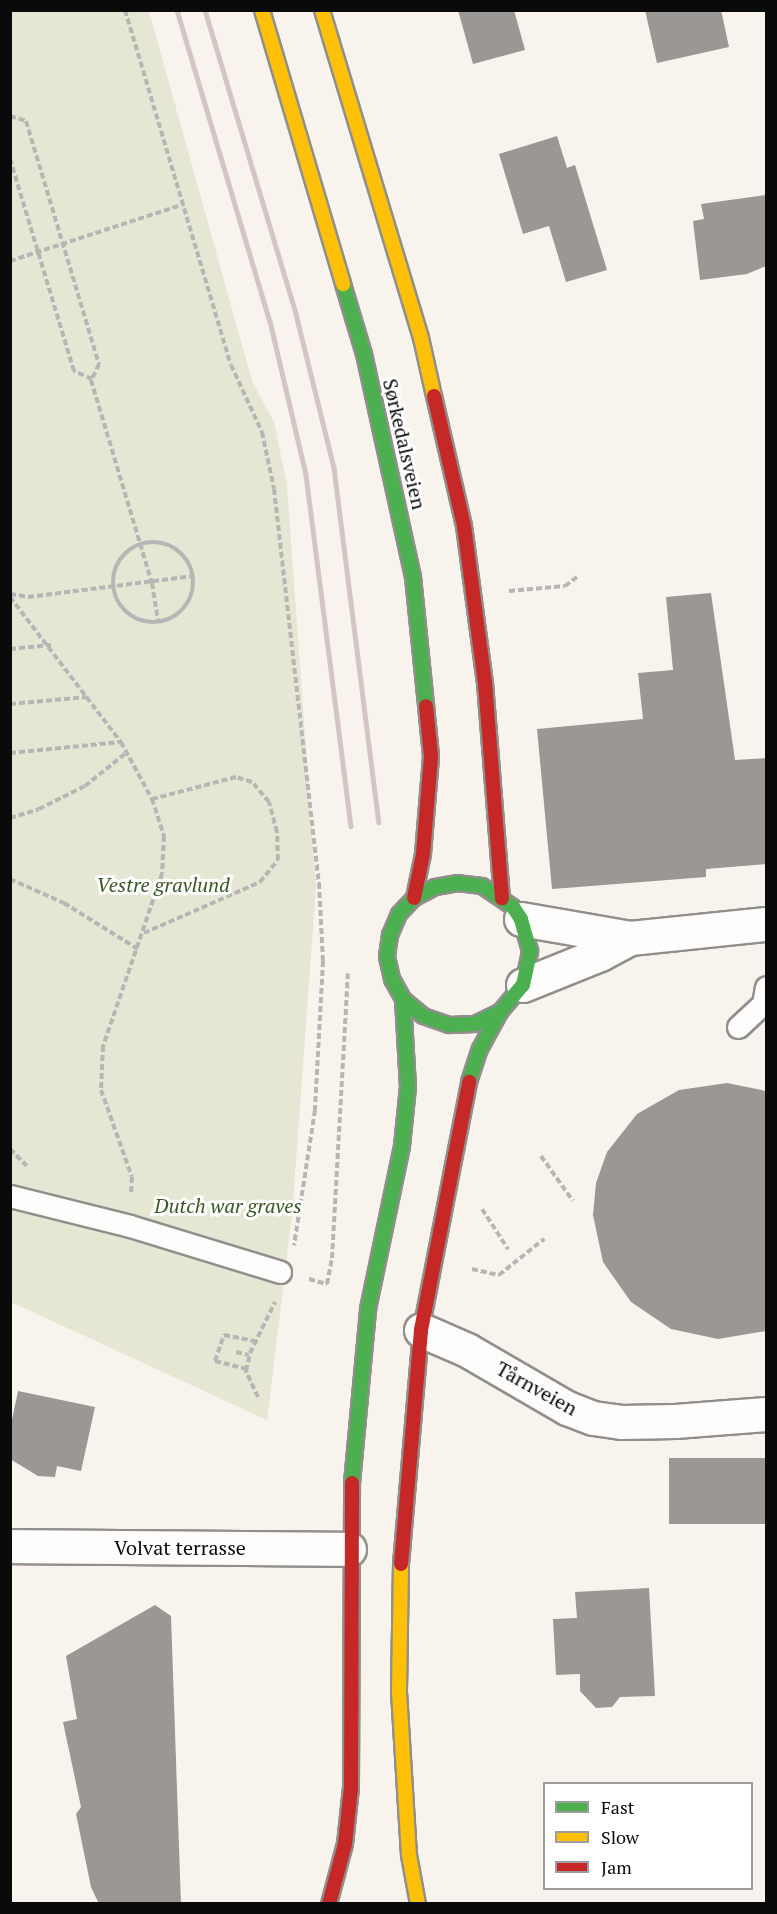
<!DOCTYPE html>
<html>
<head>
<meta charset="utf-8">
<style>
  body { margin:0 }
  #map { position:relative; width:777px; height:1914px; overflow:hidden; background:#f8f4ed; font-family:"PT Serif",serif }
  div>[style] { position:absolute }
  .cemetery>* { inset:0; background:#e5e6d3 }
  .building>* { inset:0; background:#9a9794; transform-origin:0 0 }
  .path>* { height:4px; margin-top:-2px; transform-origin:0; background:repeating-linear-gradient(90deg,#b7b6b5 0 6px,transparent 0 9px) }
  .path>.ring { margin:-2px; padding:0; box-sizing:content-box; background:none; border:4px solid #b7b6b5; border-radius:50% }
  .roads { filter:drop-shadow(2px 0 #918f8c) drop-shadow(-2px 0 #918f8c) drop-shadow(0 2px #918f8c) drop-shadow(0 -2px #918f8c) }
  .lane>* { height:21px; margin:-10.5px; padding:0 10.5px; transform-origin:10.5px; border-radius:10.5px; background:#fefdfc }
  .street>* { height:33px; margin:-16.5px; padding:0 16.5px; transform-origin:16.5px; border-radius:16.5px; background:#fefdfc }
  .fast>* { height:14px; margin:-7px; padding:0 7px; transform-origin:7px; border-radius:7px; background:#4caf50 }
  .slow>* { height:14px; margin:-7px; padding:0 7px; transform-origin:7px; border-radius:7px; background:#ffc107 }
  .jam>* { height:14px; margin:-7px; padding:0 7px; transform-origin:7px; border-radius:7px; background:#c62828 }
  .rail>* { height:4.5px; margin:-2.25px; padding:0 2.25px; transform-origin:2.25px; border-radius:2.25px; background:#d3c5c7 }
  span { translate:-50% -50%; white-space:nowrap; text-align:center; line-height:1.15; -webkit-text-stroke:6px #fff; paint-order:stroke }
  .street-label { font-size:20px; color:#0a0a0a }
  .park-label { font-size:20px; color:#395724; font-style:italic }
  .frame { position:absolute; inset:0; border:12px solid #0a0a0a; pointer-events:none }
  .legend { position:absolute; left:543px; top:1782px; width:210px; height:108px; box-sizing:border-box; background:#fff; border:2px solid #9d9d9d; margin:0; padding:8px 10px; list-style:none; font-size:18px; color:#0a0a0a }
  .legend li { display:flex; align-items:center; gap:12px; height:30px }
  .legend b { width:30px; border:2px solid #9d9d9d }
</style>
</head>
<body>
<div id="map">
  <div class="cemetery">
    <div style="clip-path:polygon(11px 11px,149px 11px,252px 381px,274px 422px,287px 485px,316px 887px,292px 1215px,267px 1420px,11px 1302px)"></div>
  </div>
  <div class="building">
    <div style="clip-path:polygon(458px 10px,514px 10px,525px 50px,473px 64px)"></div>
    <div style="clip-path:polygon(645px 10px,721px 10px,729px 47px,657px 63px)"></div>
    <div style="clip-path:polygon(557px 136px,567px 168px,575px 165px,607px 270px,566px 282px,549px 226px,523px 234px,499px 154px)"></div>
    <div style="clip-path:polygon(766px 195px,766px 266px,747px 274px,700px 280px,693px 221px,704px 219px,701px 204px)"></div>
    <div style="clip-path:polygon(711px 593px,735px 760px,766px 758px,766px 864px,706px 869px,706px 877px,552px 889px,537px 729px,643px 719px,638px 673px,673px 670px,666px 597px)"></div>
    <div style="clip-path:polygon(727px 1083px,766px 1091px,766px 1331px,718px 1339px,671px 1329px,631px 1302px,603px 1262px,593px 1215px,596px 1183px,607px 1152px,637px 1114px,679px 1090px)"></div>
    <div style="clip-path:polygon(18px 1391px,95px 1407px,81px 1471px,57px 1466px,55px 1477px,38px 1476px,10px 1459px,10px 1429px)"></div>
    <div style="left:766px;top:1458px;width:66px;height:97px;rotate:90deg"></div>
    <div style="clip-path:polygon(649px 1588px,655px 1696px,620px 1697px,612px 1707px,596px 1708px,580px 1691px,580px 1674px,556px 1675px,553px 1619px,577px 1618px,575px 1592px)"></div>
    <div style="clip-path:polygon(155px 1605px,171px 1616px,181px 1904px,99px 1904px,91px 1887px,76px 1814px,81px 1807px,63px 1722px,77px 1719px,66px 1656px)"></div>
  </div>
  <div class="path">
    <div style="left:125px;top:10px;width:370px;rotate:73.4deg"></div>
    <div style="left:231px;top:365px;width:74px;rotate:65.2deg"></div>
    <div style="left:262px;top:432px;width:58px;rotate:78.1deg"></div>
    <div style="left:274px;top:489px;width:397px;rotate:83.5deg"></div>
    <div style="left:319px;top:883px;width:78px;rotate:87.1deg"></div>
    <div style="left:323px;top:961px;width:149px;rotate:93.1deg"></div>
    <div style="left:315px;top:1110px;width:137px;rotate:98.8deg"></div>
    <div style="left:10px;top:116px;width:17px;rotate:17deg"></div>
    <div style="left:26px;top:121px;width:254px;rotate:73.3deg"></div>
    <div style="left:99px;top:364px;width:17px;rotate:115deg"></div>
    <div style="left:92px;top:379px;width:20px;rotate:-156deg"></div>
    <div style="left:74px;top:371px;width:221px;rotate:-106.8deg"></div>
    <div style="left:10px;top:261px;width:183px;rotate:-18.1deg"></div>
    <div style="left:91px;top:380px;width:212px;rotate:73.3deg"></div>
    <div style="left:152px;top:583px;width:39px;rotate:81deg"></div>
    <div class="ring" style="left:113px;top:542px;width:76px;height:76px"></div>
    <div style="left:509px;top:591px;width:56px;rotate:-5.1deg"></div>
    <div style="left:565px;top:586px;width:15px;rotate:-37deg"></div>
    <div style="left:10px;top:594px;width:18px;rotate:9deg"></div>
    <div style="left:28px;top:597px;width:167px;rotate:-7.2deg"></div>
    <div style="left:10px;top:597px;width:183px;rotate:52.6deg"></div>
    <div style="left:121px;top:742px;width:65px;rotate:61.5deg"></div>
    <div style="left:152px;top:799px;width:39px;rotate:72deg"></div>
    <div style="left:164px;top:836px;width:38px;rotate:93deg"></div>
    <div style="left:162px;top:874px;width:182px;rotate:108.9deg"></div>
    <div style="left:103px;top:1046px;width:44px;rotate:92.6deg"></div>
    <div style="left:101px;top:1090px;width:92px;rotate:70.4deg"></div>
    <div style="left:132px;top:1177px;width:18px;rotate:93deg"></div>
    <div style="left:10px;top:649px;width:41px;rotate:-5.6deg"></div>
    <div style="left:10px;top:704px;width:77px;rotate:-5.2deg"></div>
    <div style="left:10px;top:753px;width:111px;rotate:-5.7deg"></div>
    <div style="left:10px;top:818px;width:30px;rotate:-17deg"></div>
    <div style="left:39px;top:809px;width:51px;rotate:-26.6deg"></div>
    <div style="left:85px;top:786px;width:53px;rotate:-38.8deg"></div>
    <div style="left:10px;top:879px;width:59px;rotate:24deg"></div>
    <div style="left:64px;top:903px;width:87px;rotate:31.9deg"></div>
    <div style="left:144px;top:933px;width:127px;rotate:-23.7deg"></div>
    <div style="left:260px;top:882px;width:28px;rotate:-51deg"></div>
    <div style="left:278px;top:860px;width:28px;rotate:-92deg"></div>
    <div style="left:277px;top:832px;width:31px;rotate:-105deg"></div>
    <div style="left:269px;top:802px;width:26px;rotate:-130deg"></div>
    <div style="left:252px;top:782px;width:17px;rotate:-163deg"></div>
    <div style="left:236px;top:777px;width:87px;rotate:165.3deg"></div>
    <div style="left:10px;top:1149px;width:24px;rotate:45deg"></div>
    <div style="left:541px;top:1156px;width:55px;rotate:54.6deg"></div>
    <div style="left:482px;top:1209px;width:48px;rotate:57deg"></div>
    <div style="left:472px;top:1269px;width:28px;rotate:13deg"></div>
    <div style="left:499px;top:1275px;width:58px;rotate:-38.7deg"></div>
    <div style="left:309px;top:1279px;width:19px;rotate:16deg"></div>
    <div style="left:327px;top:1284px;width:26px;rotate:-79deg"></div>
    <div style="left:332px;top:1258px;width:285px;rotate:-86.8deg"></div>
    <div style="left:236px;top:1352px;width:13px;rotate:13deg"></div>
    <div style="left:247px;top:1369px;width:33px;rotate:-166deg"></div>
    <div style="left:215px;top:1361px;width:28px;rotate:-71deg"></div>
    <div style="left:224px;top:1335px;width:33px;rotate:11deg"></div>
    <div style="left:258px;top:1397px;width:29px;rotate:-115deg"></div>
    <div style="left:246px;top:1371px;width:18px;rotate:-77deg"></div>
    <div style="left:250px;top:1353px;width:57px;rotate:-63.9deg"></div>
  </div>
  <div class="roads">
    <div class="lane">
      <div style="left:738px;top:1027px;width:34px;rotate:-43deg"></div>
      <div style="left:763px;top:1004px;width:17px;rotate:-80deg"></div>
      <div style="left:10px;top:1196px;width:124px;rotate:14deg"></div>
      <div style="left:130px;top:1226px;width:157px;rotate:17deg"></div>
    </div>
    <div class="street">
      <div style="left:521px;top:919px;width:111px;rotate:9.9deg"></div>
      <div style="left:630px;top:938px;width:137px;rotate:-5.9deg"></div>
      <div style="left:523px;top:985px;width:83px;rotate:-21.9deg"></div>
      <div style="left:600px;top:954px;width:34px;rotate:-28deg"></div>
      <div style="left:421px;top:1330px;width:50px;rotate:23.5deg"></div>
      <div style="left:467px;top:1350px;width:116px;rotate:30.1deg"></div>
      <div style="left:567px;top:1408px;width:28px;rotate:21deg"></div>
      <div style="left:593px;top:1418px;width:28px;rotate:8deg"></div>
      <div style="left:621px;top:1422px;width:54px;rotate:-1.1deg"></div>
      <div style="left:675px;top:1421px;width:91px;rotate:-4.4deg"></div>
      <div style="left:10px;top:1546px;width:339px;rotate:0.5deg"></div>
    </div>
    <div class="fast">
      <div style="left:343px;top:284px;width:73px;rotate:73.3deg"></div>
      <div style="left:364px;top:354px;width:228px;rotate:77.6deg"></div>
      <div style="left:413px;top:577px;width:130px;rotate:84.2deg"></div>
      <div style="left:469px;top:1082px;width:35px;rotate:-72deg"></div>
      <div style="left:480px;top:1049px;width:42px;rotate:-61.6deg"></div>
      <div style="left:500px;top:1012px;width:35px;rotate:-50deg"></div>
      <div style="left:523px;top:985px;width:35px;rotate:-78deg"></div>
      <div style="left:530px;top:951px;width:33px;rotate:-106deg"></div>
      <div style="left:521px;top:919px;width:14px;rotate:-124deg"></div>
      <div style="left:513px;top:907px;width:37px;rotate:-146deg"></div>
      <div style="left:482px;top:886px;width:24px;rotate:-173deg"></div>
      <div style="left:458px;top:883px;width:23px;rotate:170deg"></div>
      <div style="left:435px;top:887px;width:24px;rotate:152deg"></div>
      <div style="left:414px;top:898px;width:22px;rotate:133deg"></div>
      <div style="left:399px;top:914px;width:23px;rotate:113deg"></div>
      <div style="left:390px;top:935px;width:22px;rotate:98deg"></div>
      <div style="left:387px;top:957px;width:23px;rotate:77deg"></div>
      <div style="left:392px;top:979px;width:23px;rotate:61deg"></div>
      <div style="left:403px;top:999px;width:26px;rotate:40deg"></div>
      <div style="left:423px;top:1016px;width:28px;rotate:19deg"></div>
      <div style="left:449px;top:1025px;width:26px;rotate:-2deg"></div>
      <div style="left:475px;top:1024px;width:28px;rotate:-26deg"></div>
      <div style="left:352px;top:1483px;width:175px;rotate:-84.7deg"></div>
      <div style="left:368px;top:1309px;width:167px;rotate:-78.2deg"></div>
      <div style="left:402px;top:1146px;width:59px;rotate:-84.2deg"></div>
      <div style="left:408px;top:1087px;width:88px;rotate:-93.3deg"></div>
    </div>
    <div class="slow">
      <div style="left:262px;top:10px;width:286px;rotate:73.5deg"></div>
      <div style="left:322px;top:10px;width:343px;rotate:73.2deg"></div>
      <div style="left:421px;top:338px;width:59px;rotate:77.4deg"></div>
      <div style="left:401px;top:1564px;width:128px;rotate:90.9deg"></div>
      <div style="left:399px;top:1692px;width:163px;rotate:86.5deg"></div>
      <div style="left:409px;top:1855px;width:50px;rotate:79.6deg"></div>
    </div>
    <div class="jam">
      <div style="left:434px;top:396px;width:133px;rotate:77deg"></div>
      <div style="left:464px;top:526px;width:158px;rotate:82.4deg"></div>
      <div style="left:485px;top:683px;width:216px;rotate:85.5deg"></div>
      <div style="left:414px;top:898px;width:45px;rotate:-78.4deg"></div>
      <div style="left:423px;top:854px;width:98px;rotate:-85.3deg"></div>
      <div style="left:431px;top:756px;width:50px;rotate:-95.7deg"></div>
      <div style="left:401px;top:1564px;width:235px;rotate:-85.1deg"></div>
      <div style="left:421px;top:1330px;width:253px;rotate:-79deg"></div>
      <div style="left:329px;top:1904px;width:62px;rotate:-75.1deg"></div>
      <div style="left:345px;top:1844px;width:56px;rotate:-83.9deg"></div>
      <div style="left:351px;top:1788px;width:305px;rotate:-89.8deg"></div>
    </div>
  </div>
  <div class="rail">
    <div style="left:177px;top:10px;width:325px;rotate:73.4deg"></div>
    <div style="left:270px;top:321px;width:158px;rotate:76.8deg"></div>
    <div style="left:306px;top:475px;width:354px;rotate:82.7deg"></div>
    <div style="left:205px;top:10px;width:317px;rotate:73.3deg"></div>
    <div style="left:296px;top:314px;width:159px;rotate:76.1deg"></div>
    <div style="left:334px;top:468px;width:357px;rotate:82.8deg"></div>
  </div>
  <div class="street-label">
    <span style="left:405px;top:444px;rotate:77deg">Sørkedalsveien</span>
    <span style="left:537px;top:1388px;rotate:29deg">Tårnveien</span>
    <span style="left:180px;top:1547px">Volvat terrasse</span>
  </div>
  <div class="park-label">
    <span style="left:163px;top:884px">Vestre gravlund</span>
    <span style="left:228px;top:1205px">Dutch war graves</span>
  </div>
  <div class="frame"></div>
  <ul class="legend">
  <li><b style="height:8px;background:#4caf50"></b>Fast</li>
  <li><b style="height:8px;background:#ffc107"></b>Slow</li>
  <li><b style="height:8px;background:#c62828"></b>Jam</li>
  </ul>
</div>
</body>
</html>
